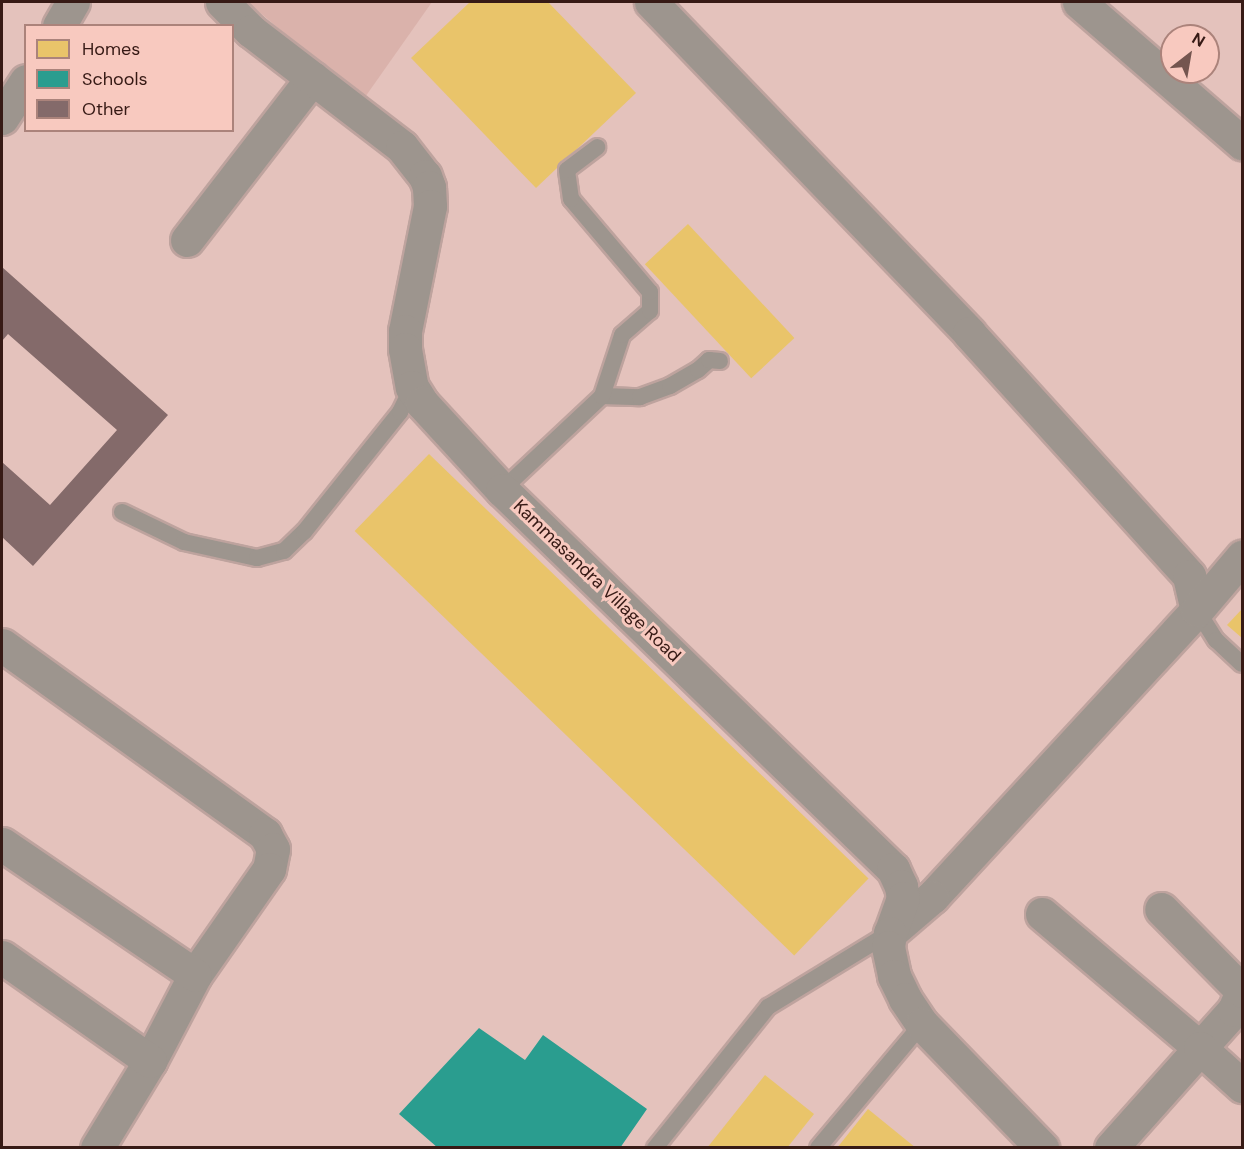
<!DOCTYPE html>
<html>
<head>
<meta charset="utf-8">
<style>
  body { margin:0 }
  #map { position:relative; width:1244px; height:1149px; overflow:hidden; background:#e4c2bc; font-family:"DM Sans",sans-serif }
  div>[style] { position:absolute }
  .green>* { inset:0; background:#dab2ab }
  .homes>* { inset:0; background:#e9c46a; transform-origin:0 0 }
  .schools>* { inset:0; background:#2a9d8f }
  .building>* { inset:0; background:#846a6a }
  .roads { filter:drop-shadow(2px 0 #bea39e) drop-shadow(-2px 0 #bea39e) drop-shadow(0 2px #bea39e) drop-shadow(0 -2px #bea39e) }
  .service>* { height:16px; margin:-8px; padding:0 8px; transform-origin:8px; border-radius:8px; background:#9d958e }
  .minor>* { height:33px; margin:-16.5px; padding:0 16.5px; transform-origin:16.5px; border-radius:16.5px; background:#9d958e }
  .tertiary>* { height:33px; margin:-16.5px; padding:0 16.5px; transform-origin:16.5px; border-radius:16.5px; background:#9d958e }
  span { translate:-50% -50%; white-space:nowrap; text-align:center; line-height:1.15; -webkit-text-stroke:6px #f8c9bf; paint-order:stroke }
  .street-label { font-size:18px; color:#371a15 }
  .frame { position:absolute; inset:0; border:3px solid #371a15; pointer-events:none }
  .legend { position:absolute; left:24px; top:24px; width:210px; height:108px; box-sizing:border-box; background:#f8c9bf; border:2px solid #ab837b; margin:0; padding:8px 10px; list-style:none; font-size:18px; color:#371a15 }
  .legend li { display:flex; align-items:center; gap:12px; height:30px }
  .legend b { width:30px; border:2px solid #ab837b }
  .north { position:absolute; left:1160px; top:24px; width:60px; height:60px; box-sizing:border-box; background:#f8c9bf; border:2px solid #ab837b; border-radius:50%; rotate:31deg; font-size:16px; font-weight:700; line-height:24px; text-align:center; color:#371a15 }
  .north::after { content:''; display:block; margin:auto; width:21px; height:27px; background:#74554f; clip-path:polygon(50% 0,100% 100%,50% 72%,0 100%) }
</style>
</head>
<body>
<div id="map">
  <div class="green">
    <div style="clip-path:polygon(252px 2px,432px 2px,363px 100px,250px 4px)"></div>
  </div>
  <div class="homes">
    <div style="clip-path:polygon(470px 2px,548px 2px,636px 93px,536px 188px,411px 58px)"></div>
    <div style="left:688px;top:224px;width:156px;height:59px;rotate:47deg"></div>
    <div style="left:429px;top:454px;width:611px;height:107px;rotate:44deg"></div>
    <div style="clip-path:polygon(1242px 609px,1242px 638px,1227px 625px)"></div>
    <div style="clip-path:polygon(765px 1075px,814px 1114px,787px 1148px,707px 1148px)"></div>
    <div style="clip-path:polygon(868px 1109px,916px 1148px,837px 1148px)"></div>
  </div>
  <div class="schools">
    <div style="clip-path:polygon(479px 1028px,525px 1060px,543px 1035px,647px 1109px,620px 1148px,438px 1148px,399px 1114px)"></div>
  </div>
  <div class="building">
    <div style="clip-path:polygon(2px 267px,168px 415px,33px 566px,2px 537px,2px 462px,50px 505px,117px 430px,8px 334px,2px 341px)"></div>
  </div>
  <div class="roads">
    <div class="service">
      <div style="left:602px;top:396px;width:38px;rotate:2deg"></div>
      <div style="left:640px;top:397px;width:32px;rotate:-20deg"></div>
      <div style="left:670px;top:386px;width:32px;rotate:-30deg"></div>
      <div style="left:698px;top:370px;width:15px;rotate:-42deg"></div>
      <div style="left:709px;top:360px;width:11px;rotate:5deg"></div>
      <div style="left:502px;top:490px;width:137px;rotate:-43.2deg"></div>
      <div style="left:602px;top:396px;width:64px;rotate:-71.8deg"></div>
      <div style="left:622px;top:335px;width:37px;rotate:-41deg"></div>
      <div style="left:650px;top:311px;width:19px;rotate:-90deg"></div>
      <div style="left:650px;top:292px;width:122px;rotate:-130.3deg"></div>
      <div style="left:571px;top:199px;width:29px;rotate:-98deg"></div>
      <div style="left:567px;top:170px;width:38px;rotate:-37deg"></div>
      <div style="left:122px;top:512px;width:69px;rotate:25.8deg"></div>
      <div style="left:184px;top:542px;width:75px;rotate:12.4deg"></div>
      <div style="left:257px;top:558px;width:28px;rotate:-15deg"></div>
      <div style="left:284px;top:551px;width:28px;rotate:-44deg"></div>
      <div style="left:304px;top:532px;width:154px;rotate:-51.3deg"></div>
      <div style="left:400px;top:412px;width:28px;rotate:-64deg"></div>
      <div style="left:1197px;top:610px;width:36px;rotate:58deg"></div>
      <div style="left:1216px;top:640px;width:35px;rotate:43deg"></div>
      <div style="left:655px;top:1148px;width:181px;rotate:-51.3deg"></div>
      <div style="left:768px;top:1007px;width:142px;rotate:-31.4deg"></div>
      <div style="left:818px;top:1148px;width:162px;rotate:-50deg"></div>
    </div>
    <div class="minor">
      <div style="left:651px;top:2px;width:459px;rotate:46.1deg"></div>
      <div style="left:969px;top:333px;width:328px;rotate:47.8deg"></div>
      <div style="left:1189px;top:576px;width:35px;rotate:77deg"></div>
      <div style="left:1197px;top:610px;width:391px;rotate:132.7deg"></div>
      <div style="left:932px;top:897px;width:55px;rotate:139.4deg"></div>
      <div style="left:1079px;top:2px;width:216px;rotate:40.9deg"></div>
      <div style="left:59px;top:26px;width:28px;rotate:-60deg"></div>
      <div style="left:2px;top:118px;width:44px;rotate:-57deg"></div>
      <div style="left:187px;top:240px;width:205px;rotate:-52.3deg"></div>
      <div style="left:1197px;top:610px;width:70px;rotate:-49.7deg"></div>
      <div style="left:2px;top:645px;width:324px;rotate:35.7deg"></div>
      <div style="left:265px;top:834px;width:17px;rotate:62deg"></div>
      <div style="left:273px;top:849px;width:20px;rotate:101deg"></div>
      <div style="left:269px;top:869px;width:129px;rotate:124.9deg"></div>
      <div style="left:195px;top:975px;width:97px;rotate:117.6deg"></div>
      <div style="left:150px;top:1061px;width:102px;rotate:121.3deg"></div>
      <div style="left:2px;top:844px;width:233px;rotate:34.2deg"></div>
      <div style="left:1042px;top:914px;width:207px;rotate:40.3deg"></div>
      <div style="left:1200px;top:1048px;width:51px;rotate:-48.2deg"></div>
      <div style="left:1234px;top:1010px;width:21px;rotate:-67deg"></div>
      <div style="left:1242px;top:991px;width:115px;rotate:-134.6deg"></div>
      <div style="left:2px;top:957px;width:181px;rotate:35.1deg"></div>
      <div style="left:1111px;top:1148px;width:134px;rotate:-48.3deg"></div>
      <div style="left:1200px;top:1048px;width:57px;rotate:42.1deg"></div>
    </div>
    <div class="tertiary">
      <div style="left:222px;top:2px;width:41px;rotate:45deg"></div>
      <div style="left:251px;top:31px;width:190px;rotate:37.5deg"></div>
      <div style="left:402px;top:147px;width:37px;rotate:52deg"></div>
      <div style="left:425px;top:176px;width:12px;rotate:70deg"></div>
      <div style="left:429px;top:187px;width:19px;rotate:87deg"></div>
      <div style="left:430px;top:206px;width:127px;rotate:101.3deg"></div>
      <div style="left:405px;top:331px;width:18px;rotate:90deg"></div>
      <div style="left:405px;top:349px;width:39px;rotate:80deg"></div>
      <div style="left:412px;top:387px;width:19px;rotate:58deg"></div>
      <div style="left:422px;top:403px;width:118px;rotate:47.4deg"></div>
      <div style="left:502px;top:490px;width:545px;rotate:44.11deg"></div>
      <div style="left:893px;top:869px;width:19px;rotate:65deg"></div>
      <div style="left:901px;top:886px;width:12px;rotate:81deg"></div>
      <div style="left:903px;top:898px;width:37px;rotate:110deg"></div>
      <div style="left:890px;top:933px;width:14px;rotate:98deg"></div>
      <div style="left:888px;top:947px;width:30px;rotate:78deg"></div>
      <div style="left:894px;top:976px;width:25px;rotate:64deg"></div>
      <div style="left:905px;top:999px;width:30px;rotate:56deg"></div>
      <div style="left:922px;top:1024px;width:173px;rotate:45.9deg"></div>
    </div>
  </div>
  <div class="street-label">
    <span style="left:597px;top:581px;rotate:44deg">Kammasandra Village Road</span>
  </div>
  <div class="frame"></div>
  <ul class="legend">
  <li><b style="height:16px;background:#e9c46a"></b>Homes</li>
  <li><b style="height:16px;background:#2a9d8f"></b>Schools</li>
  <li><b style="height:16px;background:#846a6a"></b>Other</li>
  </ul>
  <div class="north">N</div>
</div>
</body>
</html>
